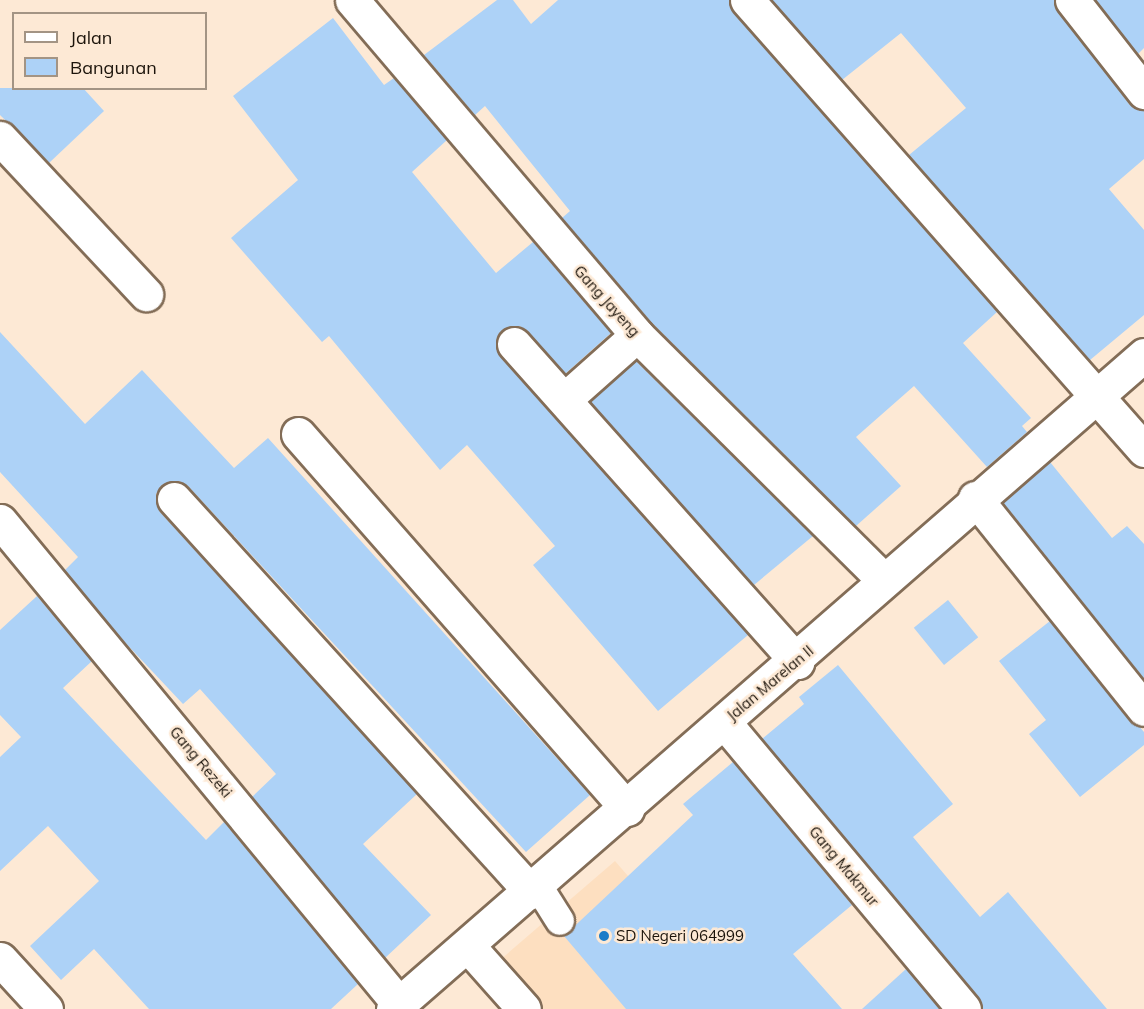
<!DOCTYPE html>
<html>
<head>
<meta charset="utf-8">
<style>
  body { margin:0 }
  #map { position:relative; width:1144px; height:1009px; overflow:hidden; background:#fde9d5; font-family:Mulish,sans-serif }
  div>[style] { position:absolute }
  .built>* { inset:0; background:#fddfc0 }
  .building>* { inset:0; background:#add2f7; transform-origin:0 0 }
  .roads { filter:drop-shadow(2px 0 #836d57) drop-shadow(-2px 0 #836d57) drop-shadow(0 2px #836d57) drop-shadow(0 -2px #836d57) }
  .service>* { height:28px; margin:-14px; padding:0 14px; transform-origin:14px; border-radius:14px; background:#fff }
  .minor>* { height:33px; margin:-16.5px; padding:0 16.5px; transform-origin:16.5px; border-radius:16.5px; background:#fff }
  .dots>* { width:16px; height:16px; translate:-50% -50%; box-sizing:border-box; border:3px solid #fde9d5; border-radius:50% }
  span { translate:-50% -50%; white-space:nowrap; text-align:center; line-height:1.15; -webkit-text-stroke:5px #fde9d5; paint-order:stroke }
  .street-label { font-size:15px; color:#1c140b }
  .poi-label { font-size:15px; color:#1c140b }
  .left { translate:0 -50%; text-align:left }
  .legend { position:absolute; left:12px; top:12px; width:195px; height:78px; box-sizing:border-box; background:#fde9d5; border:2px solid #a39484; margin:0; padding:8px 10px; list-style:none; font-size:18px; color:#1c140b }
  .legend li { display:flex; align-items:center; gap:12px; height:30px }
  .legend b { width:30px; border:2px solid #a39484 }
</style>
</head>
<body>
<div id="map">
  <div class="built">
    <div style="clip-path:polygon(615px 861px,743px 1009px,542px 1009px,500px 960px)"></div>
  </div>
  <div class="building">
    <div style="clip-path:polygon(497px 0,513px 0,531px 24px,558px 0,729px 0,733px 12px,997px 312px,963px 343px,1031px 418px,1022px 426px,1027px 432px,987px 467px,914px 386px,856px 437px,901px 486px,856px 526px,651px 322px,562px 218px,570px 211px,485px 106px,475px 115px,424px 55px)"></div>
    <div style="clip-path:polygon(772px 0,1054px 0,1129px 104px,1144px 110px,1144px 159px,1109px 189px,1144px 230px,1144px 315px,1090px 360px,909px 155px,966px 108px,901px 33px,842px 80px)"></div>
    <div style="clip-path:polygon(1096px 0,1144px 0,1144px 48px,1138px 54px)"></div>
    <div style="clip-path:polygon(333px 18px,384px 85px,394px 78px,447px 140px,412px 172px,496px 273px,533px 242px,611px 333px,565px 374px,520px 326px,502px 330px,496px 347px,748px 635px,658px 711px,533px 565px,555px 546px,467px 445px,440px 470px,329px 336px,322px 342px,231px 238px,298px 180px,233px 96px)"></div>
    <div style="clip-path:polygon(0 88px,83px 88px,104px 111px,49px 163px,0 115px)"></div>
    <div style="clip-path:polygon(0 332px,85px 424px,142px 370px,234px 468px,268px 438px,590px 795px,526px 852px,188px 486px,179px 481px,162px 485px,156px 494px,160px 512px,417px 794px,363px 844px,431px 915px,385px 958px,252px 797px,276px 774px,200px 689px,183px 704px,119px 636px,65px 570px,78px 557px,0 472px)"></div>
    <div style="clip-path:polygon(636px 361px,813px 536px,754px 585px,590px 402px)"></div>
    <div style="clip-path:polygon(1050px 462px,1112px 538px,1127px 526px,1144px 544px,1144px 679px,1003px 503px)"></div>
    <div style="clip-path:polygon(37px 596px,92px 661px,63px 688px,206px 840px,224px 822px,358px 984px,331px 1009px,149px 1009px,94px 949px,61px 980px,30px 946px,99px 881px,48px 826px,0 871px,0 757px,21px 737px,0 715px,0 630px)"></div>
    <div style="left:948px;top:600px;width:48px;height:44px;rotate:51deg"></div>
    <div style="clip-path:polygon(1050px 621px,1144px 732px,1144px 745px,1080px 797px,1029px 734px,1046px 720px,999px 661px)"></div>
    <div style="clip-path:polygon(838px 665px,953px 804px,913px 837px,980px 917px,1008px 892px,1107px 1009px,982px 1009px,978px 997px,762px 739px,804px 704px,799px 697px)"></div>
    <div style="clip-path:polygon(733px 762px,852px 905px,793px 954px,842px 1009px,626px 1009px,564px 936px,693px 815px,683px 804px)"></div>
    <div style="clip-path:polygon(906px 969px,940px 1009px,862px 1009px)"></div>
  </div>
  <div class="roads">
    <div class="service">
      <div style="left:538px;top:886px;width:41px;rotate:57.8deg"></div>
    </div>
    <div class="minor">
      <div style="left:352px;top:0;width:440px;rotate:49.6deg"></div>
      <div style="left:637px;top:335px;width:348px;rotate:44.8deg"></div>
      <div style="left:747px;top:0;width:600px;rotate:48.58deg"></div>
      <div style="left:1072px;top:0;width:117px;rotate:52deg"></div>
      <div style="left:0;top:138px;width:214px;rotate:46.9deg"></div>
      <div style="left:514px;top:344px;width:426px;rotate:48.3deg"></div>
      <div style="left:565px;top:399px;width:96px;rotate:-41.6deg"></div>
      <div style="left:298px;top:434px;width:499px;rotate:48.7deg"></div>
      <div style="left:975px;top:498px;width:270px;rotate:51.3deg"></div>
      <div style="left:174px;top:499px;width:531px;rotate:47.75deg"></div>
      <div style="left:0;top:521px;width:626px;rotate:50.44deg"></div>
      <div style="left:724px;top:722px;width:374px;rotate:50.1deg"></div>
      <div style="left:468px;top:946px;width:84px;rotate:48.4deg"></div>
      <div style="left:0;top:959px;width:68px;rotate:47.4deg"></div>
      <div style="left:393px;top:1009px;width:996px;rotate:-41.05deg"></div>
    </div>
  </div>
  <div class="dots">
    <div style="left:604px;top:936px;background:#1b7cc8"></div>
  </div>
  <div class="street-label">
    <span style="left:607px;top:301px;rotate:48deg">Gang Jayeng</span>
    <span style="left:770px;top:683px;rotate:-40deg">Jalan Marelan II</span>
    <span style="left:201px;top:762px;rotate:50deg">Gang Rezeki</span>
    <span style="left:844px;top:866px;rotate:50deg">Gang Makmur</span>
  </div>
  <div class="poi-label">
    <span class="left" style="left:616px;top:936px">SD Negeri 064999</span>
  </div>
  <ul class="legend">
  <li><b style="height:8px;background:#fff"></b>Jalan</li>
  <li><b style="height:16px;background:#add2f7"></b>Bangunan</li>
  </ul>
</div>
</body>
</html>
